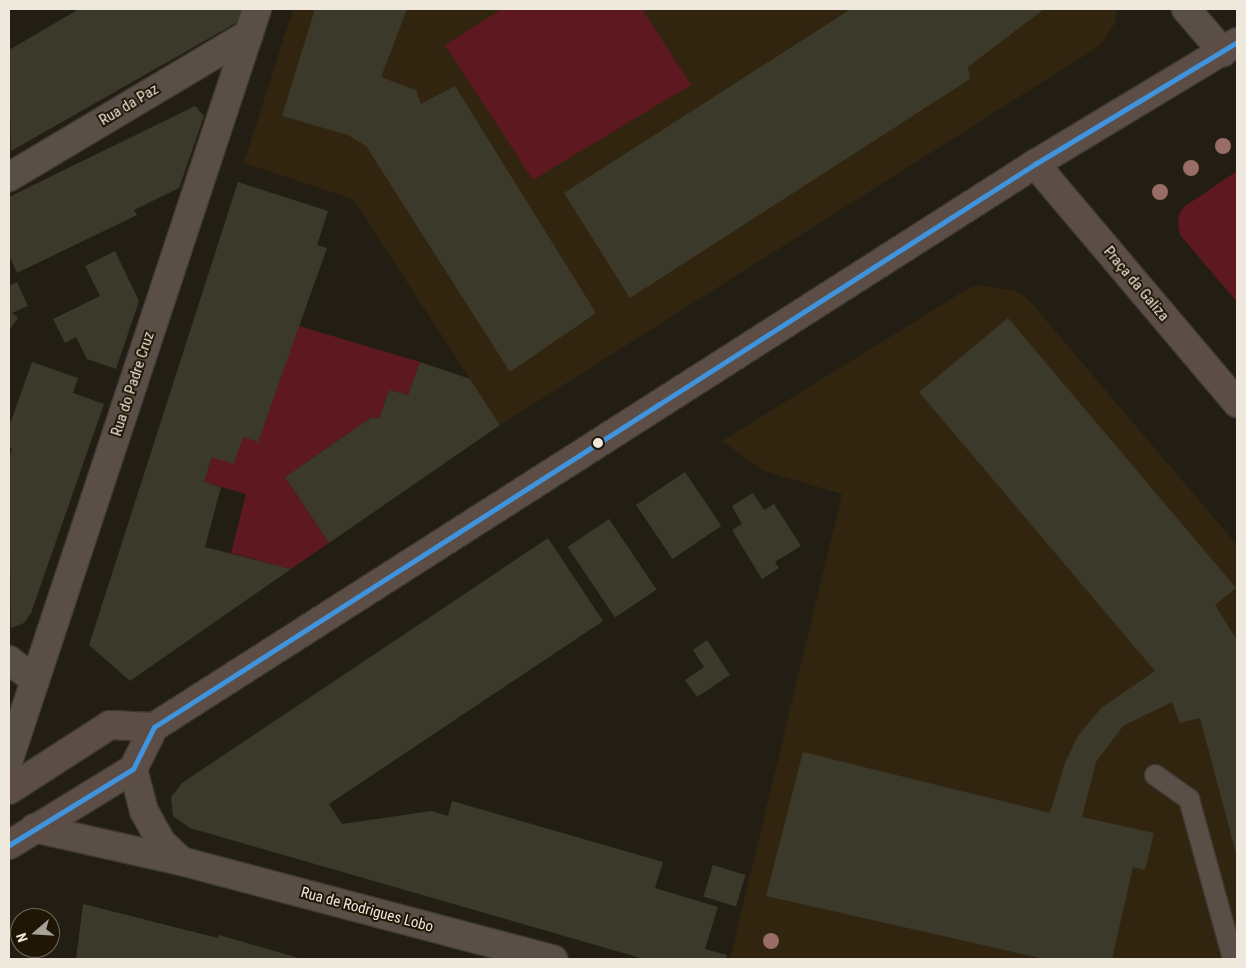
<!DOCTYPE html>
<html>
<head>
<meta charset="utf-8">
<style>
  body { margin:0 }
  #map { position:relative; width:1246px; height:968px; overflow:hidden; background:#231e14; font-family:"Roboto Condensed",sans-serif }
  div>[style] { position:absolute }
  .built>* { inset:0; background:#31250f }
  .green>* { inset:0; background:#5d191f }
  .building>* { inset:0; background:#3b392a; transform-origin:0 0 }
  .roads { filter:drop-shadow(1px 0 #3e3932) drop-shadow(-1px 0 #3e3932) drop-shadow(0 1px #3e3932) drop-shadow(0 -1px #3e3932) }
  .lane>* { height:20px; margin:-10px; padding:0 10px; transform-origin:10px; border-radius:10px; background:#594f47 }
  .street>* { height:28px; margin:-14px; padding:0 14px; transform-origin:14px; border-radius:14px; background:#594f47 }
  .secondary>* { height:28px; margin:-14px; padding:0 14px; transform-origin:14px; border-radius:14px; background:#5c4e46 }
  .bus-1>* { height:5px; margin:-2.5px; padding:0 2.5px; transform-origin:2.5px; border-radius:2.5px; background:#4094de }
  .trees>* { width:16px; height:16px; margin:-8px; border-radius:50%; background:#996c67 }
  .dots>* { width:14px; height:14px; translate:-50% -50%; box-sizing:border-box; border:2px solid #1f1605; border-radius:50% }
  span { translate:-50% -50%; white-space:nowrap; text-align:center; line-height:1.15; -webkit-text-stroke:4px #1f1605; paint-order:stroke }
  .street-label { font-size:15px; color:#efe8dd }
  .frame { position:absolute; inset:0; border:10px solid #efe8dd; pointer-events:none }
  .north { position:absolute; left:10px; top:908px; width:50px; height:50px; box-sizing:border-box; background:#1f1605; border:1px solid #726a5b; border-radius:50%; rotate:251deg; font-size:14px; font-weight:700; line-height:20px; text-align:center; color:#efe8dd }
  .north::after { content:''; display:block; margin:auto; width:18px; height:22px; background:#a8a197; clip-path:polygon(50% 0,100% 100%,50% 72%,0 100%) }
</style>
</head>
<body>
<div id="map">
  <div class="built">
    <div style="clip-path:polygon(293px 9px,1117px 9px,1115px 23px,1101px 45px,500px 425px,353px 199px,244px 163px)"></div>
    <div style="clip-path:polygon(980px 285px,1015px 291px,1027px 298px,1237px 545px,1237px 959px,730px 959px,842px 494px,764px 471px,722px 441px,969px 288px)"></div>
  </div>
  <div class="green">
    <div style="clip-path:polygon(502px 9px,642px 9px,691px 85px,533px 180px,445px 45px)"></div>
    <div style="clip-path:polygon(1237px 171px,1237px 302px,1180px 235px,1178px 224px,1179px 214px,1184px 207px)"></div>
    <div style="clip-path:polygon(299px 326px,420px 362px,408px 395px,389px 390px,379px 419px,372px 417px,285px 477px,329px 543px,291px 569px,231px 553px,246px 494px,204px 482px,212px 457px,243px 437px,267px 414px)"></div>
  </div>
  <div class="building">
    <div style="clip-path:polygon(79px 9px,246px 9px,243px 19px,11px 151px,9px 50px)"></div>
    <div style="clip-path:polygon(315px 9px,407px 9px,381px 77px,416px 90px,421px 104px,455px 86px,596px 313px,510px 372px,366px 146px,348px 135px,282px 116px)"></div>
    <div style="clip-path:polygon(851px 9px,1044px 9px,968px 67px,970px 79px,630px 298px,564px 193px)"></div>
    <div style="clip-path:polygon(195px 106px,204px 116px,179px 188px,134px 210px,137px 215px,17px 273px,9px 255px,9px 197px)"></div>
    <div style="clip-path:polygon(238px 182px,328px 211px,317px 245px,327px 248px,258px 442px,243px 437px,234px 464px,212px 457px,204px 482px,221px 487px,205px 547px,291px 569px,130px 681px,89px 645px)"></div>
    <div style="clip-path:polygon(115px 251px,139px 301px,116px 369px,87px 359px,76px 337px,65px 343px,53px 319px,100px 296px,85px 266px)"></div>
    <div style="clip-path:polygon(17px 282px,28px 306px,12px 313px,18px 318px,9px 330px,9px 286px)"></div>
    <div style="clip-path:polygon(1008px 318px,1236px 588px,1215px 605px,1237px 640px,1237px 857px,1200px 718px,1180px 723px,1172px 702px,1123px 726px,1096px 762px,1082px 817px,1154px 833px,1145px 870px,1133px 867px,1112px 959px,1044px 959px,766px 896px,803px 752px,1050px 813px,1065px 763px,1078px 736px,1101px 708px,1155px 671px,919px 392px)"></div>
    <div style="clip-path:polygon(32px 362px,78px 378px,73px 393px,104px 404px,31px 613px,24px 623px,11px 628px,9px 459px,12px 449px,9px 447px,9px 427px)"></div>
    <div style="clip-path:polygon(420px 362px,470px 379px,500px 425px,329px 543px,285px 477px,372px 417px,379px 419px,389px 390px,408px 395px)"></div>
    <div style="left:685px;top:472px;width:65px;height:59px;rotate:56deg"></div>
    <div style="clip-path:polygon(753px 493px,764px 510px,774px 504px,801px 546px,775px 562px,779px 568px,762px 579px,732px 530px,742px 524px,732px 506px)"></div>
    <div style="left:609px;top:519px;width:85px;height:50px;rotate:56deg"></div>
    <div style="clip-path:polygon(548px 538px,603px 621px,329px 804px,342px 824px,431px 811px,448px 816px,452px 801px,663px 862px,655px 888px,718px 907px,705px 949px,727px 955px,726px 959px,644px 959px,190px 828px,173px 816px,171px 797px,182px 783px)"></div>
    <div style="clip-path:polygon(707px 640px,730px 675px,697px 697px,685px 680px,704px 667px,693px 650px)"></div>
    <div style="left:713px;top:865px;width:34px;height:33px;rotate:17deg"></div>
    <div style="clip-path:polygon(83px 904px,218px 938px,219px 935px,302px 959px,76px 959px)"></div>
  </div>
  <div class="roads">
    <div class="lane">
      <div style="left:1155px;top:775px;width:42px;rotate:35.2deg"></div>
      <div style="left:1189px;top:799px;width:166px;rotate:74.6deg"></div>
    </div>
    <div class="street">
      <div style="left:1186px;top:9px;width:57px;rotate:49.3deg"></div>
      <div style="left:9px;top:177px;width:279px;rotate:-30.8deg"></div>
      <div style="left:9px;top:660px;width:33px;rotate:38deg"></div>
      <div style="left:9px;top:759px;width:790px;rotate:-71.7deg"></div>
      <div style="left:133px;top:769px;width:43px;rotate:75.3deg"></div>
      <div style="left:144px;top:811px;width:37px;rotate:61deg"></div>
      <div style="left:162px;top:843px;width:26px;rotate:43deg"></div>
      <div style="left:34px;top:828px;width:151px;rotate:12.7deg"></div>
      <div style="left:181px;top:861px;width:385px;rotate:14.8deg"></div>
    </div>
    <div class="secondary">
      <div style="left:1035px;top:164px;width:313px;rotate:49.8deg"></div>
      <div style="left:9px;top:790px;width:120px;rotate:-32.8deg"></div>
      <div style="left:110px;top:725px;width:44px;rotate:2.6deg"></div>
      <div style="left:9px;top:845px;width:145px;rotate:-31.5deg"></div>
      <div style="left:133px;top:769px;width:47px;rotate:-63.4deg"></div>
      <div style="left:154px;top:727px;width:1046px;rotate:-32.58deg"></div>
      <div style="left:1035px;top:164px;width:236px;rotate:-31.1deg"></div>
    </div>
  </div>
  <div class="bus-1">
    <div style="left:9px;top:845px;width:145px;rotate:-31.5deg"></div>
    <div style="left:133px;top:769px;width:47px;rotate:-63.4deg"></div>
    <div style="left:154px;top:727px;width:1046px;rotate:-32.58deg"></div>
    <div style="left:1035px;top:164px;width:236px;rotate:-31.1deg"></div>
  </div>
  <div class="trees">
    <div style="left:1223px;top:146px"></div>
    <div style="left:1191px;top:168px"></div>
    <div style="left:1160px;top:192px"></div>
    <div style="left:771px;top:941px"></div>
  </div>
  <div class="dots">
    <div style="left:598px;top:443px;background:#efe8dd"></div>
  </div>
  <div class="street-label">
    <span style="left:129px;top:105px;rotate:-31deg">Rua da Paz</span>
    <span style="left:1136px;top:284px;rotate:50deg">Praça da Galiza</span>
    <span style="left:133px;top:384px;rotate:-72deg">Rua do Padre Cruz</span>
    <span style="left:367px;top:910px;rotate:15deg">Rua de Rodrigues Lobo</span>
  </div>
  <div class="frame"></div>
  <div class="north">N</div>
</div>
</body>
</html>
